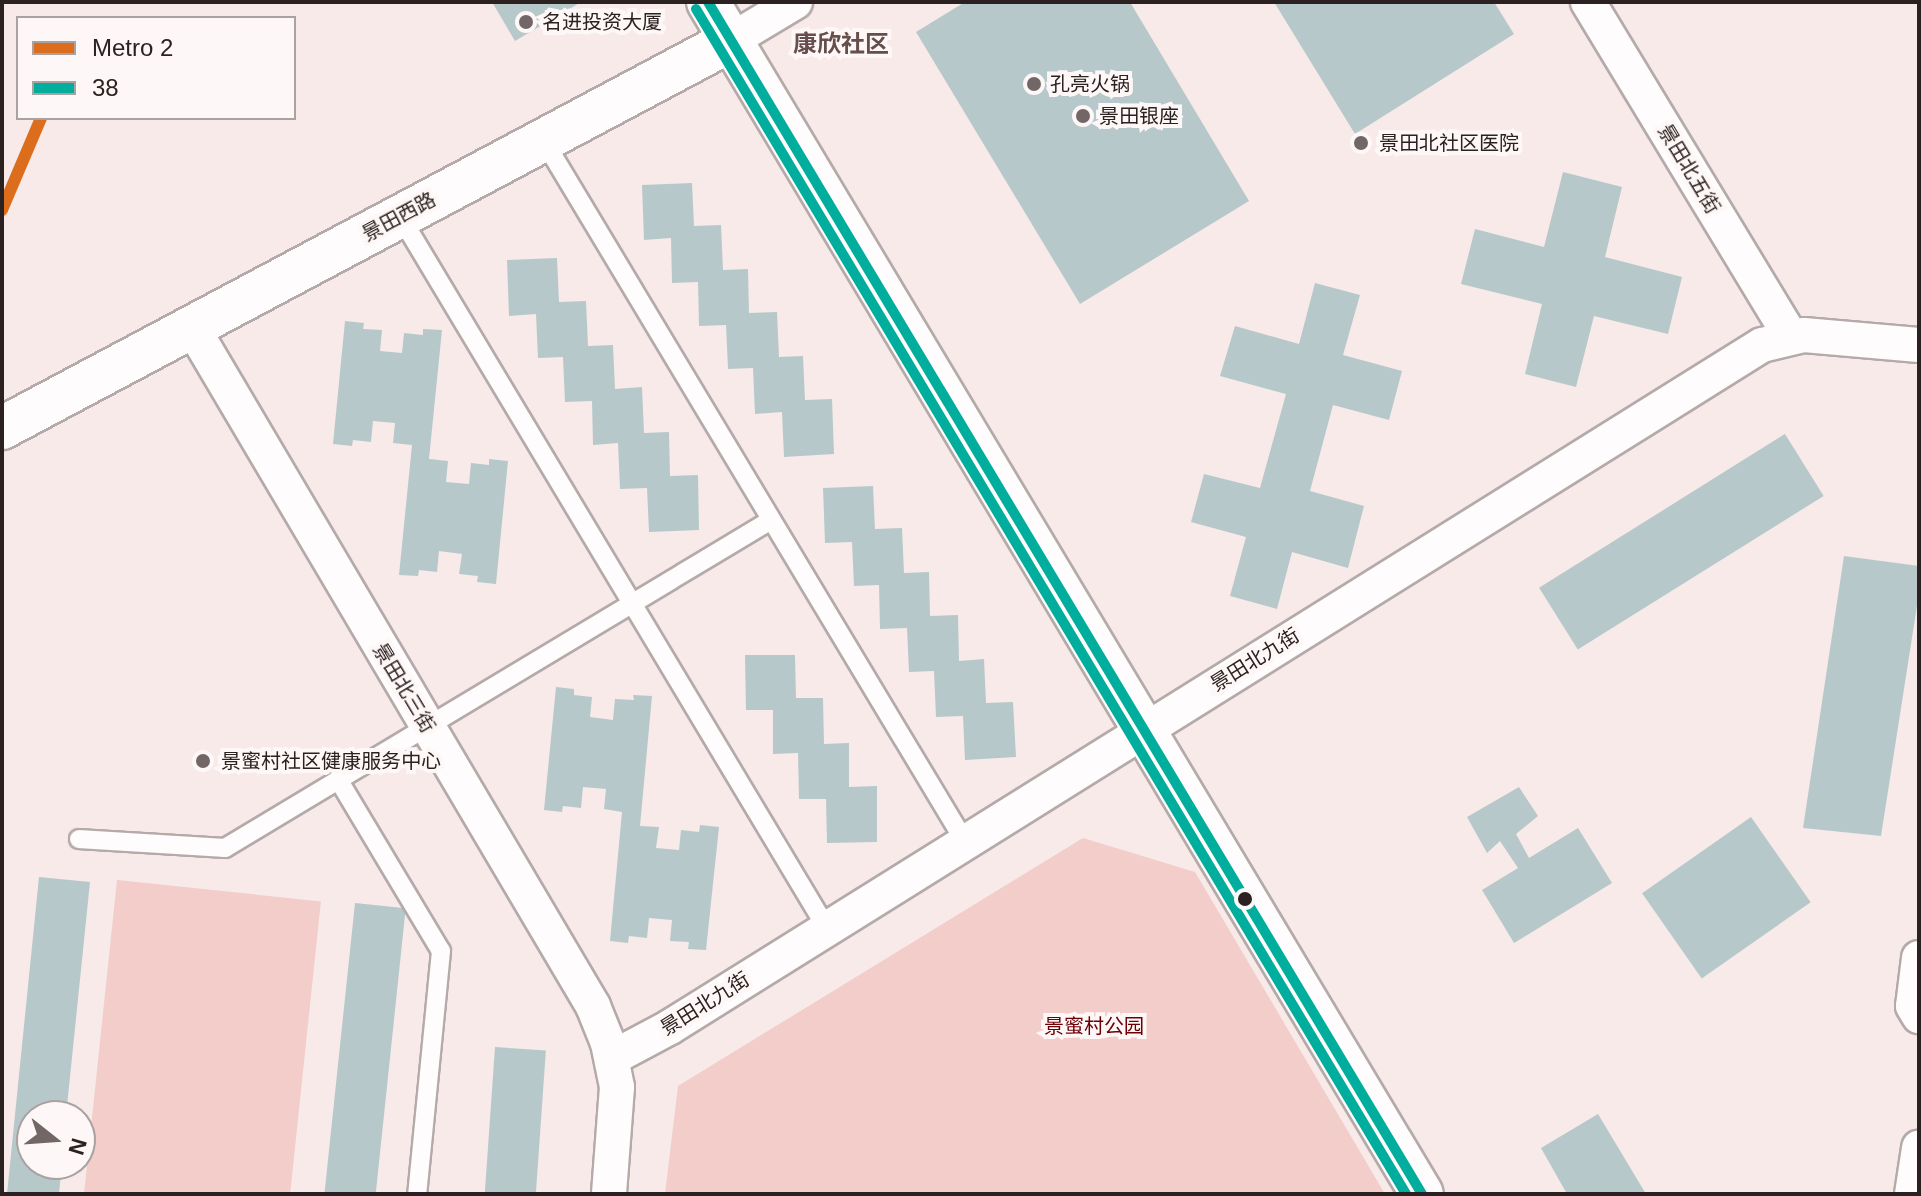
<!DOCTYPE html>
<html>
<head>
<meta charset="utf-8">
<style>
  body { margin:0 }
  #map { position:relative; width:1921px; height:1196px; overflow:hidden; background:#f7eae9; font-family:Arial,"Noto Sans SC",sans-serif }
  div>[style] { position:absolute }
  .green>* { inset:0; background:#f2cdc9; transform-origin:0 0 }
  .building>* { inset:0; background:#b7c8ca; transform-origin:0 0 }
  .roads { filter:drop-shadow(2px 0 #b4aaa9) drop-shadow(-2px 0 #b4aaa9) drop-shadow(0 2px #b4aaa9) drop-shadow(0 -2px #b4aaa9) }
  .service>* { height:18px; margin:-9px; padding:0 9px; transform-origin:9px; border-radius:9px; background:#fefcfc }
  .minor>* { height:34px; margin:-17px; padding:0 17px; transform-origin:17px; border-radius:17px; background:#fefcfc }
  .tertiary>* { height:42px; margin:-21px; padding:0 21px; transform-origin:21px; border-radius:21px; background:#fefcfc }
  .bus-1>* { height:10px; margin:-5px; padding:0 5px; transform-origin:5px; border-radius:5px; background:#01ad9c }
  .bus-2>* { height:10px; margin:-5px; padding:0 5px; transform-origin:5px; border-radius:5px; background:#01ad9c }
  .metro-1>* { height:12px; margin:-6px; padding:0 6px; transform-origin:6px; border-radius:6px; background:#db6d1c }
  .dots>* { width:22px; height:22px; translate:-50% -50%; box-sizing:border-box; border:4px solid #fdf8f7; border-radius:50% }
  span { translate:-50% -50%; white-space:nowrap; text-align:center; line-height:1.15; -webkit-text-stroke:8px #fdf8f7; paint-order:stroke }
  .poi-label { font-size:20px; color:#2b2120 }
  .left { translate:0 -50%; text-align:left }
  .street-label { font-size:20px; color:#2b2120 }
  .park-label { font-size:20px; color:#6d0005 }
  .quarter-label { font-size:24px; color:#654e4b; font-weight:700 }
  .frame { position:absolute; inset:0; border:4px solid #2b2120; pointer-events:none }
  .legend { position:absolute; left:16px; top:16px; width:280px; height:104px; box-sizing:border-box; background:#fdf8f7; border:2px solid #a9a2a1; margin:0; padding:10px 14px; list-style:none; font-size:24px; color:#2b2120 }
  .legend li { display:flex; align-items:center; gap:16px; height:40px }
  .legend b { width:40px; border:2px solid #a9a2a1 }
  .north { position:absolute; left:16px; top:1100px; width:80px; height:80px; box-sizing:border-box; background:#fdf8f7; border:2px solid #a9a2a1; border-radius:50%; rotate:107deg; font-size:22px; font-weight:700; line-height:32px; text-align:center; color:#2b2120 }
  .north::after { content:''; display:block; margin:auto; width:28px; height:36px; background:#726766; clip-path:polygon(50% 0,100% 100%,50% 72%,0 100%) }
</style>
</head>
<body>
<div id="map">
  <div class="green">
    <div style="clip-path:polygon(1083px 838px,1195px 872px,1385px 1194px,665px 1194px,678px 1086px)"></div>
    <div style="left:117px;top:880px;width:205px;height:316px;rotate:6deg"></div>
  </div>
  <div class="building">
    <div style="clip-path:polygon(492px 2px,581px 2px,515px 41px)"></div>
    <div style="clip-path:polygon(965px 2px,1130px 2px,1249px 201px,1080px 304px,916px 32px)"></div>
    <div style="clip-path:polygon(1274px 2px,1494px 2px,1514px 34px,1355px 134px)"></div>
    <div style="clip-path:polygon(1563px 172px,1622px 187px,1605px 257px,1682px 277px,1668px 334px,1594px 316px,1576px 387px,1525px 374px,1542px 304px,1461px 284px,1475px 229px,1544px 247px)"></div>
    <div style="clip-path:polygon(692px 183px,694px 226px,721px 225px,723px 270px,748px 269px,749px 313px,777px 312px,779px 357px,803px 356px,805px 400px,832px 399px,834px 454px,784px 457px,782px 412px,755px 414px,753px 368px,728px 369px,726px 325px,699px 326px,698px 282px,672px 283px,671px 238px,644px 240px,642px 185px)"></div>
    <div style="clip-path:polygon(557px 258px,559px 302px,586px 301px,588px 346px,613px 345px,615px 389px,642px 387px,644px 433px,669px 432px,670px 476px,698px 475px,699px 530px,649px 532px,647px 488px,620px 489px,618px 443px,593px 445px,592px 401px,565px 402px,563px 357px,538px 358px,536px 314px,509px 316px,507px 260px)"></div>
    <div style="clip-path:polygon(1315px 283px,1360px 295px,1343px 355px,1402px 371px,1389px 420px,1333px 405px,1310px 491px,1364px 506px,1348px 568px,1292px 552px,1277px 609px,1230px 596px,1246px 537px,1191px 522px,1204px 474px,1260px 488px,1286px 394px,1220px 376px,1235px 326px,1299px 344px)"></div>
    <div style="clip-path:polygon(345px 321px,364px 323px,363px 329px,382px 330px,380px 351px,402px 353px,404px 333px,423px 335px,423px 329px,442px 330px,429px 459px,448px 461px,446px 482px,469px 484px,471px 463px,489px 465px,489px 459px,508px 461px,496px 584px,477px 582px,478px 576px,459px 574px,462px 554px,439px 551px,437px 572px,419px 570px,418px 576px,399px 575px,412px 445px,393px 443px,395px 423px,373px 421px,371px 442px,353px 440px,352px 446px,333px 444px)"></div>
    <div style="left:1785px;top:434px;width:73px;height:290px;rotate:58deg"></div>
    <div style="clip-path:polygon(873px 486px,875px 529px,902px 528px,904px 573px,929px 572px,930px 616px,958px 615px,959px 661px,984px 659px,986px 703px,1013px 702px,1016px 757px,965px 760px,963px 716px,936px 717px,934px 671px,909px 672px,907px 628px,880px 629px,879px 585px,854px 586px,852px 542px,825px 543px,823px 488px)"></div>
    <div style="clip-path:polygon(1844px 556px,1919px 566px,1919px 593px,1881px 836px,1803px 828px)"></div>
    <div style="clip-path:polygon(745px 655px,795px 655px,796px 698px,823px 698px,824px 744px,849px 743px,849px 787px,877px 786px,877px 842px,827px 843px,826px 799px,799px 799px,798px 753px,773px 754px,773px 710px,746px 710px)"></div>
    <div style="clip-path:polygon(556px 687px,574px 689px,574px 695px,592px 697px,590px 717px,613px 720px,615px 699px,634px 700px,633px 695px,652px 696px,640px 826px,659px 827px,656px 848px,679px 850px,681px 830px,699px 832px,700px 825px,719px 827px,706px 950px,688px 949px,689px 942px,670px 941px,672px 920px,649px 918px,647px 938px,629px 936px,628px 943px,610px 941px,622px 812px,604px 809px,606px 789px,583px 787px,581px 808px,563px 806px,562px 812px,544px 810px)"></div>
    <div style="clip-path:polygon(1519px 787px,1538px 816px,1516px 834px,1529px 858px,1578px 828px,1612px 883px,1514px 943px,1482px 890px,1518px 868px,1500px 841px,1487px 853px,1467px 817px)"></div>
    <div style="left:1751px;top:817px;width:104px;height:133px;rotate:55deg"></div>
    <div style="clip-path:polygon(39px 877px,90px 882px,66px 1116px,32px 1116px,32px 1164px,62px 1164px,59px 1194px,7px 1194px)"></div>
    <div style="left:355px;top:903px;width:51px;height:292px;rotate:6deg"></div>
    <div style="left:495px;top:1047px;width:51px;height:148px;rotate:4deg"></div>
    <div style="clip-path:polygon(1598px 1114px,1646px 1194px,1567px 1194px,1541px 1148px)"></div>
  </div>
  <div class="roads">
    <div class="service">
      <div style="left:544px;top:141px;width:818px;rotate:59.01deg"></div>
      <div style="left:400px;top:216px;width:829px;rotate:59.07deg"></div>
      <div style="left:338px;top:779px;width:200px;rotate:59.1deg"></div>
      <div style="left:441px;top:951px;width:244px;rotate:95.6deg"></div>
      <div style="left:79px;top:839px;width:146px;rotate:3.5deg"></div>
      <div style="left:225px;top:848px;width:637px;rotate:-30.99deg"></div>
    </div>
    <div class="minor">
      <div style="left:1588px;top:2px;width:390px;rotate:58.8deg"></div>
      <div style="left:730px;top:41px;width:76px;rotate:-31deg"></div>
      <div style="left:192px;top:327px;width:789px;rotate:59.43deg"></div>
      <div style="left:593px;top:1006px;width:40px;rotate:68deg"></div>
      <div style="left:608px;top:1043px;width:45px;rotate:78.4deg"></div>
      <div style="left:617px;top:1087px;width:107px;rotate:94.3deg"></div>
      <div style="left:1919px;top:958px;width:48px;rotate:97.1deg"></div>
      <div style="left:1913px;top:1006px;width:12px;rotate:59deg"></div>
      <div style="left:612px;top:1058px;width:66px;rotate:-28.1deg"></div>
      <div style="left:670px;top:1027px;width:1287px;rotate:-31.99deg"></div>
      <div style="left:1762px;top:345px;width:43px;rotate:-13.4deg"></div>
      <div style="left:1804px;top:335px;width:115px;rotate:5deg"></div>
      <div style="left:1912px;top:1194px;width:47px;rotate:-81.3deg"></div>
    </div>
    <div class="tertiary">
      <div style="left:708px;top:2px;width:1389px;rotate:59.08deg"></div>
      <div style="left:2px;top:428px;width:824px;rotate:-27.99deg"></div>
    </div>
  </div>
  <div class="bus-1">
    <div style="left:708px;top:2px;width:1389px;rotate:59.08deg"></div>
  </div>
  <div class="bus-2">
    <div style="left:696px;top:9px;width:1381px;rotate:59.07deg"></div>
  </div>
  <div class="metro-1">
    <div style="left:2px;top:210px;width:100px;rotate:-67deg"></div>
  </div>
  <div class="dots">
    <div style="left:526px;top:22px;background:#726766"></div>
    <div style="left:1034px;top:84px;background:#726766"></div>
    <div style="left:1083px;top:116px;background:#726766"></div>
    <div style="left:1361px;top:143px;background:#726766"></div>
    <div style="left:203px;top:761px;background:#726766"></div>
    <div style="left:1245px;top:899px;background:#2b2120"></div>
  </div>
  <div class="poi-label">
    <span class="left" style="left:542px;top:22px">名进投资大厦</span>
    <span class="left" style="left:1050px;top:84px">孔亮火锅</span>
    <span class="left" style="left:1099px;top:116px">景田银座</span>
    <span class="left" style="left:1379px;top:143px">景田北社区医院</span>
    <span class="left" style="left:221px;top:761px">景蜜村社区健康服务中心</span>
  </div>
  <div class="street-label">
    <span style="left:1689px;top:169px;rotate:59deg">景田北五街</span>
    <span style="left:399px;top:217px;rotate:-28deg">景田西路</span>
    <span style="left:1255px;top:660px;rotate:-32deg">景田北九街</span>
    <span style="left:404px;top:688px;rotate:59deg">景田北三街</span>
    <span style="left:705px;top:1004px;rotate:-32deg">景田北九街</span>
  </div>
  <div class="park-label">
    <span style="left:1094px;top:1026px">景蜜村公园</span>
  </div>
  <div class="quarter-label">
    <span style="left:841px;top:44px">康欣社区</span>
  </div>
  <div class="frame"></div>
  <ul class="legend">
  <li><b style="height:10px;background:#db6d1c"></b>Metro 2</li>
  <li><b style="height:10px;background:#01ad9c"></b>38</li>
  </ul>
  <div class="north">N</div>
</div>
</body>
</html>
